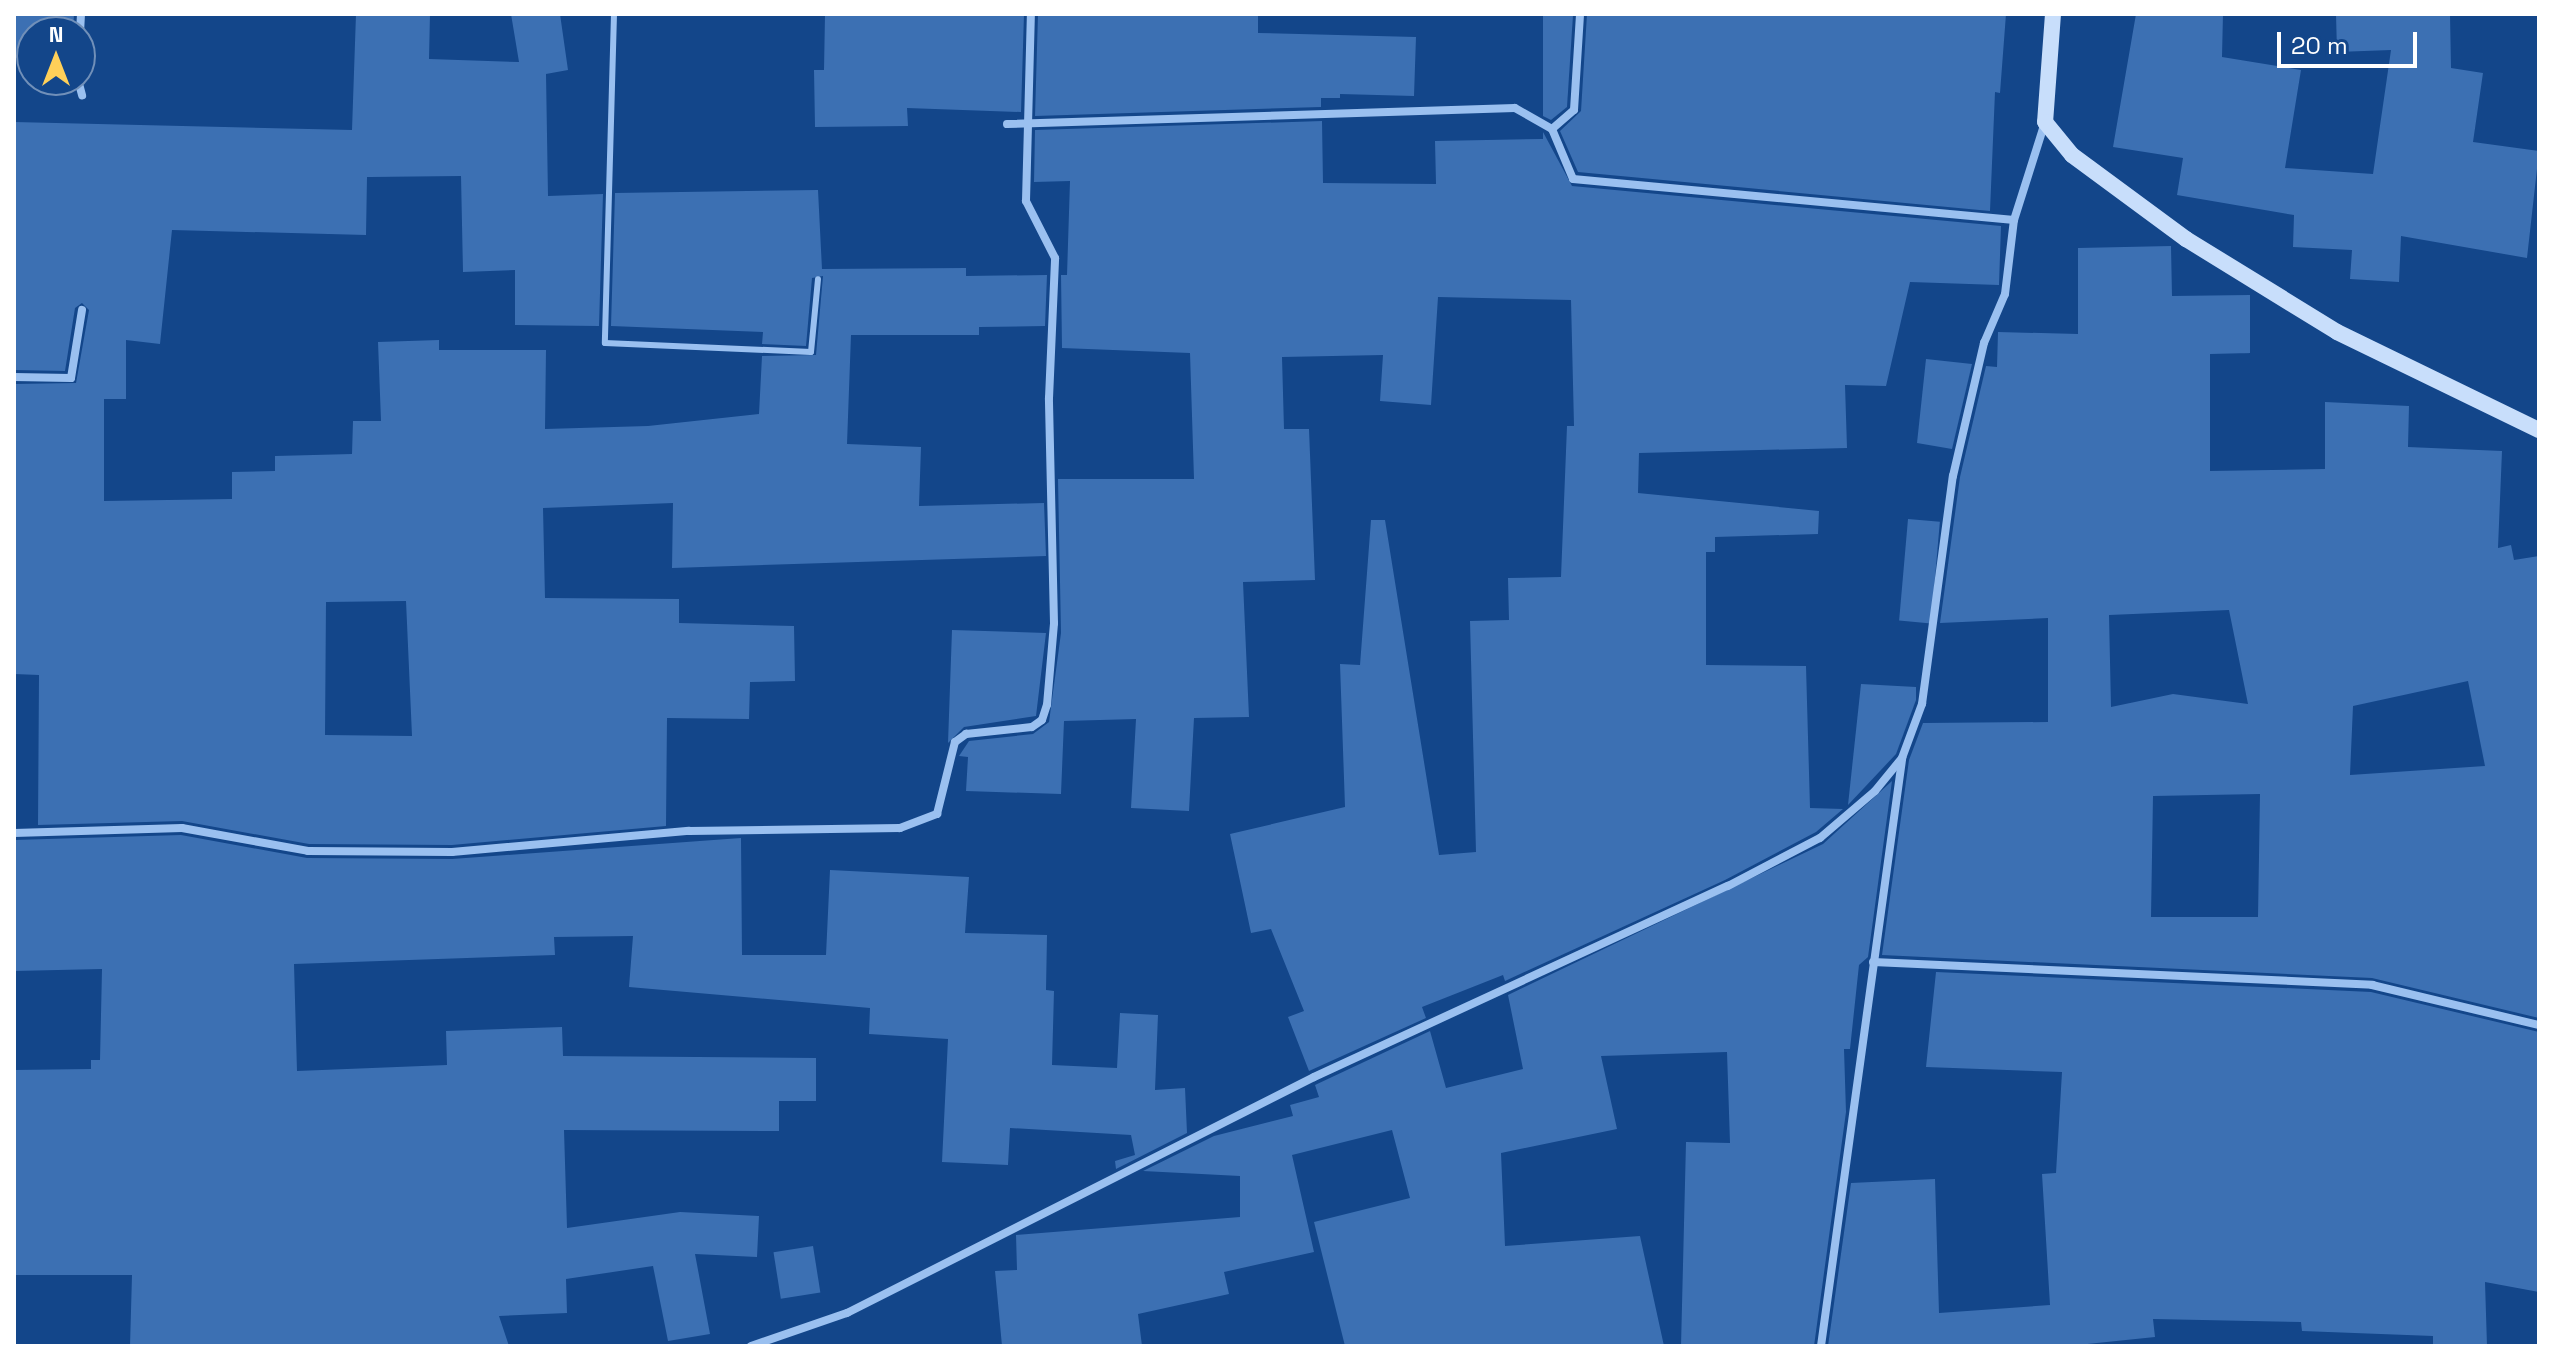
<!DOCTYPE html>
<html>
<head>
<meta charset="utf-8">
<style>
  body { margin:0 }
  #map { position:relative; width:2553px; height:1360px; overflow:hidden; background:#13468a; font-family:"Space Grotesk",sans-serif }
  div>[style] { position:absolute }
  .building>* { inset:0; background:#3c70b3; transform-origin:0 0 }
  .service>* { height:6px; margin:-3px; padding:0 3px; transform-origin:3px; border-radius:3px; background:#9ac0f0 }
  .minor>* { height:8px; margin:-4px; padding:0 4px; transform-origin:4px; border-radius:4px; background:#9ac0f0 }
  .secondary>* { height:16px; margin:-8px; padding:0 8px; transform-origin:8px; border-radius:8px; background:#c8defb }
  span { translate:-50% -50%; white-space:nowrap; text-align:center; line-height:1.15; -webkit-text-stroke:6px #13468a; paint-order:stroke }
  .frame { position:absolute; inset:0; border:16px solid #fff; pointer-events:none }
  .north { position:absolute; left:16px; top:16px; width:80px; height:80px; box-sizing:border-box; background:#13468a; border:2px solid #7190b9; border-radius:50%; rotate:0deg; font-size:22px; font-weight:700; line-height:32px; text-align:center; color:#fff }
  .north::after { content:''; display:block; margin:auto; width:28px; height:36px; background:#ffd059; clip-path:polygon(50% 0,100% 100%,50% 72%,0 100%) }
  .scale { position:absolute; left:2277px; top:32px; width:140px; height:36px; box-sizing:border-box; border:4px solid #fff; border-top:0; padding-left:10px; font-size:24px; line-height:28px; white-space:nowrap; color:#fff; -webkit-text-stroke:6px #13468a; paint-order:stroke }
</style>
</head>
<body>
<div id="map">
  <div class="building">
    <div style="clip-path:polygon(14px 14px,74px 14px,73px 32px,32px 32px,32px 58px,14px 58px)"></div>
    <div style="clip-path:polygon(evenodd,356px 14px,430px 14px,429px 59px,519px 62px,511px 14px,560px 14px,568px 70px,546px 74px,548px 196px,603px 194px,599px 326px,515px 325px,515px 270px,463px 272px,461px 176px,367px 177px,366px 235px,172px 230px,160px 344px,126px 340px,126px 399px,104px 399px,104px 501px,232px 499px,232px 472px,275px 471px,275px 456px,352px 454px,353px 421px,381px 421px,378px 342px,439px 340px,439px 350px,546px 350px,545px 429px,648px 426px,759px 414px,762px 356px,816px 355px,823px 276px,812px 278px,806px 346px,762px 344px,763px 332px,611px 326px,615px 193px,818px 190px,822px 269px,966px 268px,966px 276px,1047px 275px,1045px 326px,979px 327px,979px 335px,851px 335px,847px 444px,921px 447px,919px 506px,1044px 503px,1046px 556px,672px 568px,673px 503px,543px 508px,545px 598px,679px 599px,679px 623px,794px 626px,795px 681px,750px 682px,749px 719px,667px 718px,666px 826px,452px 845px,309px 844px,182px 821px,38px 825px,39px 675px,14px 674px,14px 384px,76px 383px,89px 310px,82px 303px,75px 308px,65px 371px,14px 370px,14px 122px,352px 130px,356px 14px,406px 601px,412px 736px,325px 735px,326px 602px,406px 601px)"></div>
    <div style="clip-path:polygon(825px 14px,1024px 14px,1021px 112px,907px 108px,908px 126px,815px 127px,814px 70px,824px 70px)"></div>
    <div style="clip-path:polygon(1038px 14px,1258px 14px,1258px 33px,1416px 37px,1414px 96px,1340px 94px,1340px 98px,1321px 98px,1321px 107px,1035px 116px)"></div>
    <div style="clip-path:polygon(1587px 14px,2006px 14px,2000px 93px,1995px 92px,1990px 211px,1578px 172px,1560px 131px,1581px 111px)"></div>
    <div style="clip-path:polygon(2136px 14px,2223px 14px,2222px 57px,2301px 70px,2285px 168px,2373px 174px,2391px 50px,2337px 52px,2336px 14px,2450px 14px,2451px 68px,2483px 73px,2473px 142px,2539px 151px,2527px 258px,2401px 236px,2399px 282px,2350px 279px,2352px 250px,2293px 247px,2294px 215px,2177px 195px,2183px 158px,2113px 147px)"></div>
    <div style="clip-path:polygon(1543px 15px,1573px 15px,1567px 107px,1551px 120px,1543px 116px)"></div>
    <div style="clip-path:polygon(1322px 121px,1323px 183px,1436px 184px,1435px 141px,1543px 139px,1543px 132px,1572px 186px,2001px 226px,1999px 285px,1910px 282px,1886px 386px,1845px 385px,1847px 448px,1639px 453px,1638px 493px,1819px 511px,1818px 534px,1715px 537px,1715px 552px,1706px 552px,1706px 665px,1806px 666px,1810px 808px,1843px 809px,1816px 832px,1725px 880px,1505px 981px,1503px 975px,1422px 1007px,1426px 1018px,1309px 1071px,1288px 1017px,1304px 1011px,1271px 929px,1251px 933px,1230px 834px,1345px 807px,1340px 664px,1360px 665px,1371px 520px,1385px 520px,1439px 855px,1476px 852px,1470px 621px,1509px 620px,1508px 578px,1561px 577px,1567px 426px,1574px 426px,1571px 300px,1438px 297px,1431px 405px,1380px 401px,1383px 355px,1282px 357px,1284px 429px,1309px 429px,1315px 580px,1243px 582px,1249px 717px,1194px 718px,1189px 811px,1131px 808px,1136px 719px,1064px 721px,1061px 794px,966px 791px,968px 757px,959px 756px,969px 741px,1033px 734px,1049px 722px,1061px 633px,1058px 479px,1194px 479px,1190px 353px,1062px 348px,1061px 275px,1067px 275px,1070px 181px,1034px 182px,1035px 130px)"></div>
    <div style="clip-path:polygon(evenodd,2171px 246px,2172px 296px,2250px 295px,2250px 353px,2210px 354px,2210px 471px,2325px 469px,2325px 402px,2409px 406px,2408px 447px,2502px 451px,2498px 548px,2511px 545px,2514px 560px,2539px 556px,2539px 1018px,2372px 978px,1882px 955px,1909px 760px,1923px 723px,2048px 722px,2048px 618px,1940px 623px,1960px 477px,1986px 366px,1997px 367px,1998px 332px,2078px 334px,2078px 248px,2171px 246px,2229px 610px,2248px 704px,2173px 694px,2111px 707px,2109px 615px,2229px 610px,2171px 246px,2468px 681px,2485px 766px,2350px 775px,2353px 706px,2468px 681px,2171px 246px,2260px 794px,2258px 917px,2151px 917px,2153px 796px,2260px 794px)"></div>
    <div style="clip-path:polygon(1926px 359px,1972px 364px,1952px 449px,1917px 443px)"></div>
    <div style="left:1908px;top:519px;width:32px;height:102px;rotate:5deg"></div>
    <div style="clip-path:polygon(952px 630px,1046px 633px,1036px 716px,964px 727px,948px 743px)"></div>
    <div style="clip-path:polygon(1861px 684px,1916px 687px,1916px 700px,1896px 754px,1848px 805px)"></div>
    <div style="clip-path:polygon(1892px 781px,1868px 957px,1859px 965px,1850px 1049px,1844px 1049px,1846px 1112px,1814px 1346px,1681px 1346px,1686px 1142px,1730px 1143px,1727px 1052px,1601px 1056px,1617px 1129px,1501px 1153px,1505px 1246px,1640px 1236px,1664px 1346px,1345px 1346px,1314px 1222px,1410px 1198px,1392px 1130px,1292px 1155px,1314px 1252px,1224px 1272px,1229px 1294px,1138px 1314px,1142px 1346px,1002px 1346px,995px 1271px,1017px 1270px,1016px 1235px,1240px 1217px,1240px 1176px,1143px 1171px,1214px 1136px,1293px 1116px,1290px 1105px,1319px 1097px,1315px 1085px,1430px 1031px,1446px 1088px,1523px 1069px,1508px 995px,1823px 844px)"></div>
    <div style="clip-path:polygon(181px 835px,307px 858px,452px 859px,741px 838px,742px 955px,826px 955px,830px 870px,969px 877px,965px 933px,1047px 935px,1046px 990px,1054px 991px,1052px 1065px,1117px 1068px,1120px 1013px,1158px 1015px,1155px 1090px,1185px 1088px,1187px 1133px,1116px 1169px,1115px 1161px,1135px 1155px,1131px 1135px,1010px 1128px,1008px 1165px,942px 1162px,948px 1039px,869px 1034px,870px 1008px,629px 987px,633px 936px,554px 937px,555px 955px,294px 964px,297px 1071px,447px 1065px,446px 1031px,562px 1027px,563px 1056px,816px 1058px,816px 1101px,779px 1101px,779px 1131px,564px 1130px,567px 1228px,680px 1212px,759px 1216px,757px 1257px,695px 1254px,710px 1334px,668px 1341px,653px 1266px,566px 1279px,567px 1313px,499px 1316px,509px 1346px,130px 1346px,132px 1275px,14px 1275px,14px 1070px,91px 1069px,91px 1060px,100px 1060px,102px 969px,14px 971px,14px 840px)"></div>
    <div style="clip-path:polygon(1936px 972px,2371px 992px,2539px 1032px,2539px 1292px,2485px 1282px,2487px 1346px,2433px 1346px,2433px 1336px,2302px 1331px,2301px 1322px,2153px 1319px,2155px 1337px,2068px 1346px,1828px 1346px,1851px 1183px,1935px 1179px,1939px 1313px,2050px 1305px,2042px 1174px,2056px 1173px,2062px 1072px,1926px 1067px)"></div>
    <div style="left:813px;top:1246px;width:47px;height:40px;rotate:81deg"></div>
  </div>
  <div class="service">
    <div style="left:614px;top:14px;width:329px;rotate:91.6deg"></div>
    <div style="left:605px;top:343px;width:206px;rotate:2.5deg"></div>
    <div style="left:811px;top:352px;width:73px;rotate:-84.5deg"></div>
  </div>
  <div class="minor">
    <div style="left:80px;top:33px;width:19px;rotate:-87deg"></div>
    <div style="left:78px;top:80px;width:16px;rotate:75deg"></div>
    <div style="left:1007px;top:124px;width:508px;rotate:-1.8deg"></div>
    <div style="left:1515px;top:108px;width:43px;rotate:29.6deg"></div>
    <div style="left:1552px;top:129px;width:54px;rotate:67.2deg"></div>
    <div style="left:1573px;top:179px;width:443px;rotate:5.3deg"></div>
    <div style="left:1552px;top:129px;width:29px;rotate:-41deg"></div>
    <div style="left:1574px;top:110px;width:96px;rotate:-86.4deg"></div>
    <div style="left:14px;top:377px;width:57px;rotate:1deg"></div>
    <div style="left:71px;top:378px;width:69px;rotate:-80.8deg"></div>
    <div style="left:14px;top:833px;width:168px;rotate:-1.7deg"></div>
    <div style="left:182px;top:828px;width:128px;rotate:10.3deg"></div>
    <div style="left:308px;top:851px;width:144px;rotate:0.4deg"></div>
    <div style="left:452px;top:852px;width:238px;rotate:-5.1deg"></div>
    <div style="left:689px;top:831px;width:211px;rotate:-0.8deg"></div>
    <div style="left:900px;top:828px;width:40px;rotate:-21deg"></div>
    <div style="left:937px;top:814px;width:74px;rotate:-76deg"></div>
    <div style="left:955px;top:742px;width:14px;rotate:-36deg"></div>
    <div style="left:966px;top:734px;width:66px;rotate:-6.1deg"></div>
    <div style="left:1032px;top:727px;width:12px;rotate:-35deg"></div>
    <div style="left:1042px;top:720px;width:16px;rotate:-72deg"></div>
    <div style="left:1047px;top:705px;width:82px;rotate:-85.1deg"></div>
    <div style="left:1054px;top:623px;width:225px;rotate:-91.3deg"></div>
    <div style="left:1049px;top:398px;width:140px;rotate:-87.5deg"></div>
    <div style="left:1055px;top:258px;width:64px;rotate:-117deg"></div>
    <div style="left:1026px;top:201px;width:187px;rotate:-88.5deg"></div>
    <div style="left:1873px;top:962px;width:500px;rotate:2.6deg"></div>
    <div style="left:2372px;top:985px;width:172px;rotate:13.5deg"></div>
    <div style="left:751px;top:1346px;width:102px;rotate:-19deg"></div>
    <div style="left:847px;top:1313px;width:523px;rotate:-26.81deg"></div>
    <div style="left:1314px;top:1077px;width:456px;rotate:-24.8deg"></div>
    <div style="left:1728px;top:886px;width:104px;rotate:-27.6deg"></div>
    <div style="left:1820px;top:838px;width:72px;rotate:-40.5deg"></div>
    <div style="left:1875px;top:791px;width:43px;rotate:-50.7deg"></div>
    <div style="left:1902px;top:758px;width:58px;rotate:-69.7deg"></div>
    <div style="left:1922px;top:704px;width:230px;rotate:-82.3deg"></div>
    <div style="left:1953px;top:476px;width:137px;rotate:-76.9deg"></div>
    <div style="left:1984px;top:343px;width:53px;rotate:-66.8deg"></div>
    <div style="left:2005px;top:294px;width:75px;rotate:-83.1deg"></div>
    <div style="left:2014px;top:220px;width:103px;rotate:-72.4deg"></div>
    <div style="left:1821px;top:1346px;width:592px;rotate:-82.13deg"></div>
  </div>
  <div class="secondary">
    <div style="left:2053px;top:14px;width:108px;rotate:94.2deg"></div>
    <div style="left:2045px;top:122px;width:43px;rotate:50.7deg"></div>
    <div style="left:2072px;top:155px;width:142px;rotate:36.4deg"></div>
    <div style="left:2186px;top:239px;width:177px;rotate:31.6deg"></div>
    <div style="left:2337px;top:332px;width:225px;rotate:25.9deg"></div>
  </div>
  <div class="frame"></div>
  <div class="north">N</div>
  <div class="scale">20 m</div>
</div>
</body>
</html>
